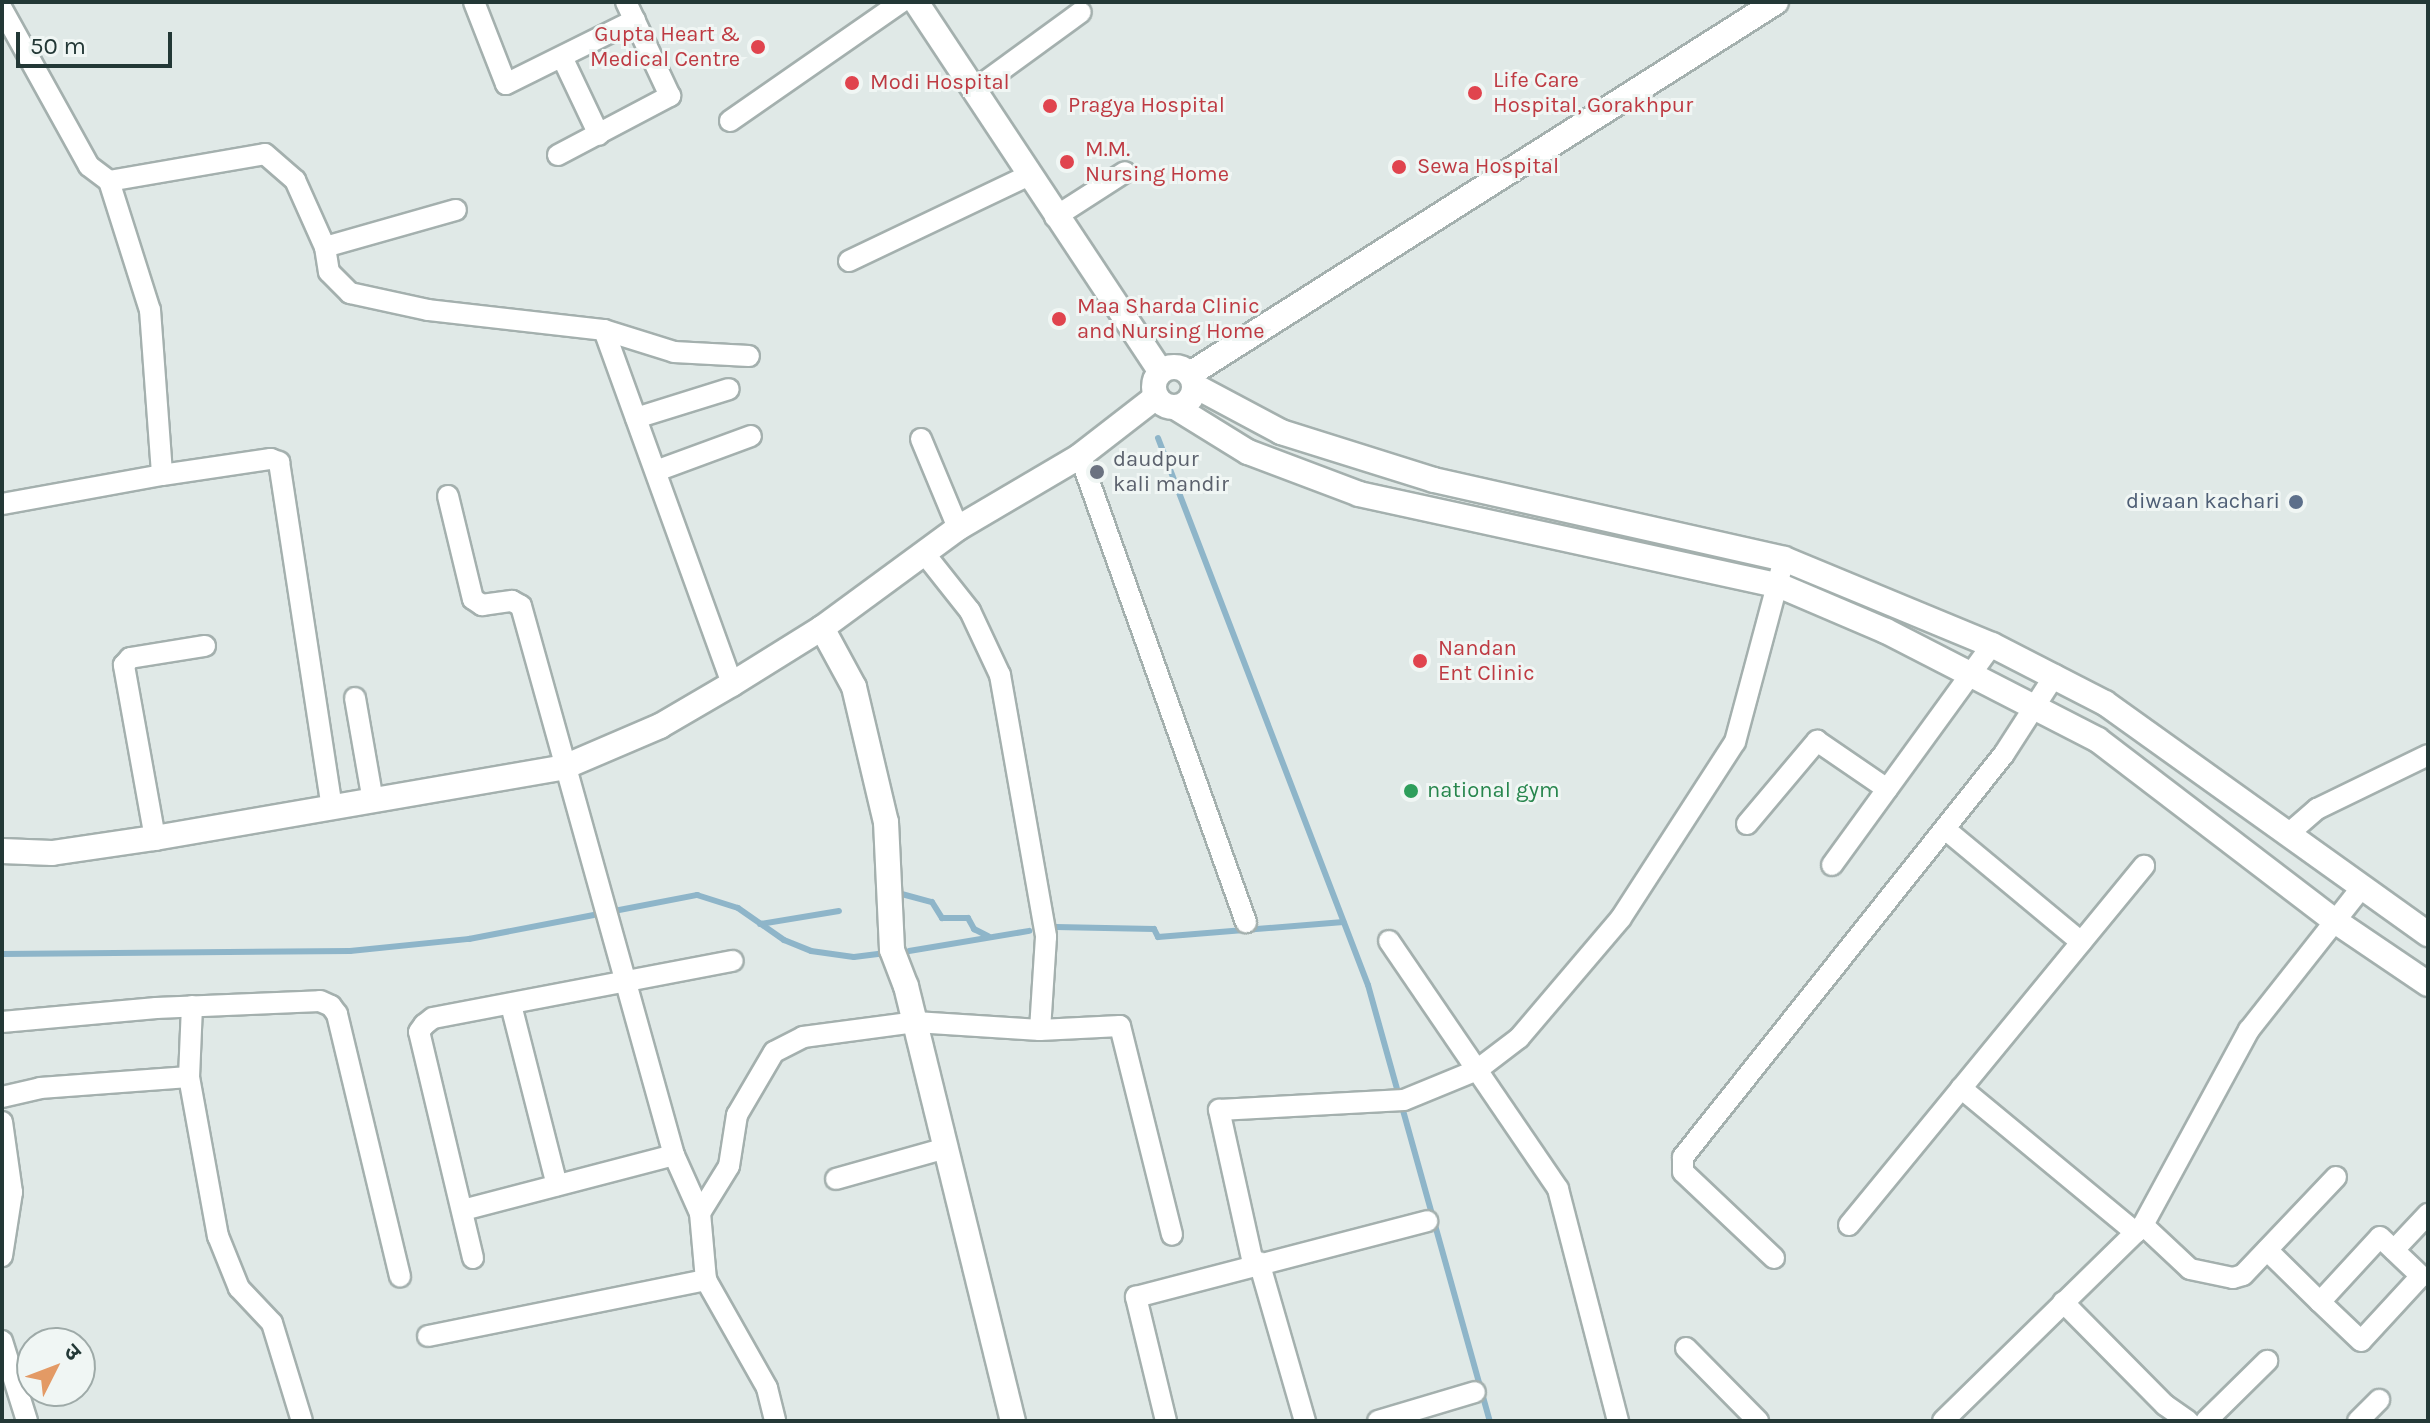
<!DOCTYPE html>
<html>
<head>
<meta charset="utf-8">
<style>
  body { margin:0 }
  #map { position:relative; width:2430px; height:1423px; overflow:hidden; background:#e0e9e7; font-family:Karla,"Noto Sans Devanagari",sans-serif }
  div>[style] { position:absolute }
  .stream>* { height:6px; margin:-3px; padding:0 3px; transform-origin:3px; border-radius:3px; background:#8eb5c9 }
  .roads { filter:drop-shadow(2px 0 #a4b0ae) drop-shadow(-2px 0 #a4b0ae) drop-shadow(0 2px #a4b0ae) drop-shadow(0 -2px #a4b0ae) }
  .minor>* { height:20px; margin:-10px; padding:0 10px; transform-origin:10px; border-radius:10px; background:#fff }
  .tertiary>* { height:24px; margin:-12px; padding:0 12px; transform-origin:12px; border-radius:12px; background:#fff }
  .secondary>* { height:24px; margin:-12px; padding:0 12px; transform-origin:12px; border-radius:12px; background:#fff }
  .secondary>.ring { margin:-12px; padding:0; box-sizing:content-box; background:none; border:24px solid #fff; border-radius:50% }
  .dots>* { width:22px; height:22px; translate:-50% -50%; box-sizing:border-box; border:4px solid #f0f6f4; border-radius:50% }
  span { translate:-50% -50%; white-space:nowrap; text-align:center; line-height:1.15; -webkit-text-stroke:6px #f0f6f4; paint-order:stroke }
  .health-label { font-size:22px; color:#be3a42 }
  .right { translate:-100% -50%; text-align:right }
  .left { translate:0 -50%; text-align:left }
  .worship-label { font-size:22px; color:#5b616d }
  .service-label { font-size:22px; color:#4e5e75 }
  .leisure-label { font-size:22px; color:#27864d }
  .frame { position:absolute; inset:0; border:4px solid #233836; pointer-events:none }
  .north { position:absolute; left:16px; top:1327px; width:80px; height:80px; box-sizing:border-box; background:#f0f6f4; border:2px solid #9eaaa8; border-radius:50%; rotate:48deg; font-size:22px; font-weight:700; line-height:32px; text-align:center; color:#233836 }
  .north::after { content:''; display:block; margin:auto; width:28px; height:36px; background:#e39a65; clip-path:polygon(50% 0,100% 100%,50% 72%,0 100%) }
  .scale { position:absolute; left:16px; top:32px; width:156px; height:36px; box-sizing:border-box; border:4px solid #233836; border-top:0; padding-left:10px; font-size:24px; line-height:28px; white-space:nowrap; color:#233836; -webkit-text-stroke:6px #f0f6f4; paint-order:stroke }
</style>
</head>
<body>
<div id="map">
  <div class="stream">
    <div style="left:1158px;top:438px;width:586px;rotate:69deg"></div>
    <div style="left:1368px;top:985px;width:453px;rotate:74.4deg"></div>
    <div style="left:898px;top:893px;width:35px;rotate:15deg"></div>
    <div style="left:932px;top:902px;width:19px;rotate:58deg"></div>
    <div style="left:942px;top:918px;width:26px"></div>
    <div style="left:968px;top:918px;width:13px;rotate:61deg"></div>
    <div style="left:974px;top:929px;width:16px;rotate:27deg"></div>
    <div style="left:614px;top:911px;width:85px;rotate:-10.9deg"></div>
    <div style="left:697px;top:895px;width:43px;rotate:17.6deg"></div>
    <div style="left:738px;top:908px;width:56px;rotate:34.8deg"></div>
    <div style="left:784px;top:940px;width:29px;rotate:22deg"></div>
    <div style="left:811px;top:951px;width:43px;rotate:7.9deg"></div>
    <div style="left:854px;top:957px;width:26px;rotate:-7deg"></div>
    <div style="left:760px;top:924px;width:80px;rotate:-9.3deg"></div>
    <div style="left:1056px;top:927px;width:98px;rotate:1.2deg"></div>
    <div style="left:1154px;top:929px;width:9px;rotate:63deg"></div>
    <div style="left:1158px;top:937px;width:186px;rotate:-4.6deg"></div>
    <div style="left:909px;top:951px;width:122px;rotate:-9.5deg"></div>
    <div style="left:2px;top:954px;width:348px;rotate:-0.5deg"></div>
    <div style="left:350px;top:951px;width:120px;rotate:-5.8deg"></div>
    <div style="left:469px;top:939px;width:127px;rotate:-10.9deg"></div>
  </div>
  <div class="roads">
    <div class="minor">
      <div style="left:474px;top:2px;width:88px;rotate:68.7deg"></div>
      <div style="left:506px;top:84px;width:144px;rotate:-26.4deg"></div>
      <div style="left:2px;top:9px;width:179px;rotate:61deg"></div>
      <div style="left:89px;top:166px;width:25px;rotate:37deg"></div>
      <div style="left:109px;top:181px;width:135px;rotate:72.4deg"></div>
      <div style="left:150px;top:310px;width:165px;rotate:85.8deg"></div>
      <div style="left:162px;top:475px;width:163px;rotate:169.7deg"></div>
      <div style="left:562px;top:57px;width:86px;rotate:64.6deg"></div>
      <div style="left:974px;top:90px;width:132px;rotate:-36.1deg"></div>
      <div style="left:730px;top:121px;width:208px;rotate:-34.8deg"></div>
      <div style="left:558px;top:155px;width:127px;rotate:-27.8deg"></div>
      <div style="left:670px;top:96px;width:104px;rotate:-115.1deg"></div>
      <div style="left:109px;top:181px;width:158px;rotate:-9.8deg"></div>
      <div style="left:265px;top:154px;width:40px;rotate:41deg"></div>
      <div style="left:295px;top:180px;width:73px;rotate:65.9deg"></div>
      <div style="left:325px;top:247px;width:25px;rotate:81deg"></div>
      <div style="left:329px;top:272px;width:30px;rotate:45deg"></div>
      <div style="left:350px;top:293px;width:80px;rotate:12.3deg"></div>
      <div style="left:428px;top:310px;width:177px;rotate:6.5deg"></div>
      <div style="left:604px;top:330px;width:376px;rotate:70.1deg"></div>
      <div style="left:1055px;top:217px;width:83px;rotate:-32.7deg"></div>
      <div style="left:325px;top:247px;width:136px;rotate:-15.8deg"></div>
      <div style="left:849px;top:261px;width:197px;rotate:-25.5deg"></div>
      <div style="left:604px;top:330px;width:73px;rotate:17.4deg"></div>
      <div style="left:674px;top:352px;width:75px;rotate:3.1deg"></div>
      <div style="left:636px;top:418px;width:97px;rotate:-17.3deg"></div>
      <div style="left:921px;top:439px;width:96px;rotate:67.4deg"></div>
      <div style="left:1080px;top:456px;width:495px;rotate:70.4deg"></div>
      <div style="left:656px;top:471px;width:101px;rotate:-20.2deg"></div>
      <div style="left:162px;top:475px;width:110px;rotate:-8.4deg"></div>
      <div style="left:271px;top:459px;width:9px;rotate:21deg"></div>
      <div style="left:279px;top:462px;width:350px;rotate:81.3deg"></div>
      <div style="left:448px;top:496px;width:106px;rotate:76.4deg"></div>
      <div style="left:473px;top:599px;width:11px;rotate:34deg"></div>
      <div style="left:482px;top:605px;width:30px;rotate:-8deg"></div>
      <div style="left:512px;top:601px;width:10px;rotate:29deg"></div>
      <div style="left:521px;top:606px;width:570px;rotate:74.43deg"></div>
      <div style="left:674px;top:1155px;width:64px;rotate:65.9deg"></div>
      <div style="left:700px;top:1213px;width:67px;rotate:84.9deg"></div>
      <div style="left:924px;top:553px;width:74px;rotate:51.6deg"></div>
      <div style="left:970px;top:611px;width:71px;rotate:64.9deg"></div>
      <div style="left:1000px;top:675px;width:266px;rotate:80deg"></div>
      <div style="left:1046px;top:937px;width:93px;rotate:93.7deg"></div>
      <div style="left:355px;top:698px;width:105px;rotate:80.1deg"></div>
      <div style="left:1747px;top:824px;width:109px;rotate:-49.9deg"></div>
      <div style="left:1817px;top:741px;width:85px;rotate:34.4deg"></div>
      <div style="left:1945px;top:829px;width:177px;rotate:39.7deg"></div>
      <div style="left:2287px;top:835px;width:40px;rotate:-41deg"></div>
      <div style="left:2317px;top:809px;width:123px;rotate:-25.9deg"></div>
      <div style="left:155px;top:838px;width:176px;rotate:-100.2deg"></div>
      <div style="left:124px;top:665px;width:9px;rotate:-49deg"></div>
      <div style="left:130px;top:658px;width:76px;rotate:-9.1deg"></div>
      <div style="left:1832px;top:865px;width:272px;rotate:-54deg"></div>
      <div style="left:1389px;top:941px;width:300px;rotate:55.7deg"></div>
      <div style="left:1558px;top:1189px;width:240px;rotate:75.5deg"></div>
      <div style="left:511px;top:1005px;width:186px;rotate:75.7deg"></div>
      <div style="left:192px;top:1006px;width:71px;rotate:92.4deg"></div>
      <div style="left:189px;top:1077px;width:162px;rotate:79.7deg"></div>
      <div style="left:218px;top:1236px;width:56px;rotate:68deg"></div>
      <div style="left:239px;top:1288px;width:48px;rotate:46.7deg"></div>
      <div style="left:272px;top:1323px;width:102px;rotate:73deg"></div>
      <div style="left:2px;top:1022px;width:155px;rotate:-5.2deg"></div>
      <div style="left:156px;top:1008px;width:164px;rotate:-2.4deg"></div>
      <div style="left:320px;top:1001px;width:12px;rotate:24deg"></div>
      <div style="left:331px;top:1006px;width:10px;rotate:53deg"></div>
      <div style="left:337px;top:1014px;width:270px;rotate:76.5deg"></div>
      <div style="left:1961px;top:1088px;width:227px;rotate:39.6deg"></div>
      <div style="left:2px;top:1097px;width:39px;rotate:-13deg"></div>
      <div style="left:40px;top:1088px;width:149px;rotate:-4.2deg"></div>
      <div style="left:2px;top:1122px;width:71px;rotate:81.9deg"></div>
      <div style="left:12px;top:1192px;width:65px;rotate:98.9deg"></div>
      <div style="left:836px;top:1179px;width:114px;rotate:-15.7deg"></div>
      <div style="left:463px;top:1210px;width:218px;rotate:-14.6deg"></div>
      <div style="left:700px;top:1213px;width:55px;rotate:-58.3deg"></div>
      <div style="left:729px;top:1166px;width:52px;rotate:-81.1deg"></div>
      <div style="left:737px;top:1115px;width:73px;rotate:-59.6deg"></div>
      <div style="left:774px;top:1052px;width:33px;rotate:-27deg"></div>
      <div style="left:803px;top:1037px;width:113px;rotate:-7.6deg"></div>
      <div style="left:915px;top:1022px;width:125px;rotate:3.7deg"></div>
      <div style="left:1040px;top:1030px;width:80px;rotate:-2.9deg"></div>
      <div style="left:1120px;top:1026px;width:215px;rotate:76deg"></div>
      <div style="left:1849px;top:1225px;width:465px;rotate:-50.6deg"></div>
      <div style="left:2143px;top:1225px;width:64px;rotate:43.1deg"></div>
      <div style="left:2190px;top:1269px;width:44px;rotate:11.8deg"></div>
      <div style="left:2233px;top:1278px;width:10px;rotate:-17deg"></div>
      <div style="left:2243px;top:1275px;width:135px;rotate:-46.5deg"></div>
      <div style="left:2380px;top:1237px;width:57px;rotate:43.6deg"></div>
      <div style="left:2421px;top:1276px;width:88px;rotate:132.7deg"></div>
      <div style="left:2361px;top:1341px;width:57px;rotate:-136.4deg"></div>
      <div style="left:2320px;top:1302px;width:88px;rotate:-47.3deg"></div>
      <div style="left:2267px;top:1250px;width:74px;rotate:44.5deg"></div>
      <div style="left:2394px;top:1250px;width:50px;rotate:-46.6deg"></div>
      <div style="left:473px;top:1258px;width:232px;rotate:-103.4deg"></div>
      <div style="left:419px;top:1032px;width:9px;rotate:-54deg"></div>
      <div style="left:424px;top:1025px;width:11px;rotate:-38deg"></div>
      <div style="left:433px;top:1018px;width:305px;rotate:-10.8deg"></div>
      <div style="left:1774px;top:1258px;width:125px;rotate:-136.6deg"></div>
      <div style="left:1683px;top:1172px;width:15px;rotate:-90deg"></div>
      <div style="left:1683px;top:1157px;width:515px;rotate:-51.46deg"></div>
      <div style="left:2004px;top:754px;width:94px;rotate:-57.2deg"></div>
      <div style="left:1259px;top:1262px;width:166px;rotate:73.9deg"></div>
      <div style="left:1253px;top:1263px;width:157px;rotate:-102.5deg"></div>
      <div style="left:1219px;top:1110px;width:185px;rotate:-3.1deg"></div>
      <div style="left:1404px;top:1100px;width:79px;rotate:-22.3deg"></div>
      <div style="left:1477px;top:1070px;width:53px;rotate:-37.3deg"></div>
      <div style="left:1519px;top:1038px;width:157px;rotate:-49.6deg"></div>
      <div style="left:1621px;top:918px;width:210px;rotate:-57.1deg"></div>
      <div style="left:1735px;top:742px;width:189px;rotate:-75deg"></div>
      <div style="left:2063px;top:1302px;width:145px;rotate:45.3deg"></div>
      <div style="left:2165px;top:1405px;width:28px;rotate:35deg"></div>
      <div style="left:428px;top:1336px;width:284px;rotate:-11.4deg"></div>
      <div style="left:706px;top:1280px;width:124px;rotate:60.5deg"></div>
      <div style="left:767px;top:1388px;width:34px;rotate:76deg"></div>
      <div style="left:2px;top:1341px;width:84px;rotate:72.6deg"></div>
      <div style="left:1686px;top:1348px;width:103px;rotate:45.4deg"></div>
      <div style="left:1166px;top:1421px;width:128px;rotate:-103.6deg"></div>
      <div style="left:1136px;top:1297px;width:301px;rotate:-14.6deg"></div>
      <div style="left:1378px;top:1421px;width:101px;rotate:-16.6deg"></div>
      <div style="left:1943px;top:1421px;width:280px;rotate:-44.4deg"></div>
      <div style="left:2143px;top:1225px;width:222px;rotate:-61.5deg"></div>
      <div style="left:2249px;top:1030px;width:181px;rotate:-51.7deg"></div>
      <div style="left:2206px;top:1421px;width:86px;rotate:-44.5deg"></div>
      <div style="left:2358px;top:1421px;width:30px;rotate:-45deg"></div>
    </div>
    <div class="tertiary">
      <div style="left:1190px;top:374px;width:694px;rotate:-32.41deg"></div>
      <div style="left:822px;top:628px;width:67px;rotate:61.5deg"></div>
      <div style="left:854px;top:687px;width:139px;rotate:76.7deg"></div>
      <div style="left:886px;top:822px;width:128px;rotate:87.3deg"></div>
      <div style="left:892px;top:950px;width:39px;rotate:69deg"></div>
      <div style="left:906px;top:986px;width:448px;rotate:76.2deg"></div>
      <div style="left:2px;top:851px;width:50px;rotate:2.3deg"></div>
      <div style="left:52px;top:853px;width:104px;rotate:-8.3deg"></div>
      <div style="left:155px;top:838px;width:413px;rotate:-9.8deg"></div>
      <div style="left:562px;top:768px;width:107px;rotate:-23.2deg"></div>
      <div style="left:660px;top:726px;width:83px;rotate:-30.3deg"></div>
      <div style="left:732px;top:684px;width:106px;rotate:-31.9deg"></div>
      <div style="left:822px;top:628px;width:169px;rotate:-36.3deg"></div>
      <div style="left:958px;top:528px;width:142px;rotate:-30.5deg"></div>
      <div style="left:1080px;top:456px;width:96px;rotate:-37.8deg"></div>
    </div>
    <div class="secondary">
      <div style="left:916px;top:2px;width:442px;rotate:56.5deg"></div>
      <div class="ring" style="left:1154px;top:367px;width:16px;height:16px"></div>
      <div style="left:1195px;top:386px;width:98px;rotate:28.1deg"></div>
      <div style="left:1281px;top:432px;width:160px;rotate:17.4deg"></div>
      <div style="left:1434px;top:480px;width:359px;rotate:12.7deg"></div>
      <div style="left:1784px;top:559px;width:225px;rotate:22.5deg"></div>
      <div style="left:1992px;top:645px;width:127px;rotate:27.2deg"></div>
      <div style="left:2105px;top:703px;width:397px;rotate:35.6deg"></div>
      <div style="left:1175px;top:407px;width:86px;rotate:31.7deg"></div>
      <div style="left:1248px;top:452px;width:119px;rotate:20.7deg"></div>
      <div style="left:1359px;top:494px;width:429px;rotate:12.3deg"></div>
      <div style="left:1778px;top:585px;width:117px;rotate:23.1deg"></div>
      <div style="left:1886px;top:631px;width:238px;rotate:27.2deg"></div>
      <div style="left:2098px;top:740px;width:298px;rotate:37.4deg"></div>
      <div style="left:2335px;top:921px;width:112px;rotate:34.1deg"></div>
    </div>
  </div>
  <div class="dots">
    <div style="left:758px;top:47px;background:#e0444e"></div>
    <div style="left:852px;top:83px;background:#e0444e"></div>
    <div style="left:1475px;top:93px;background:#e0444e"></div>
    <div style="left:1050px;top:106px;background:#e0444e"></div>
    <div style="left:1067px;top:162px;background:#e0444e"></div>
    <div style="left:1399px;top:167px;background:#e0444e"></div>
    <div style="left:1059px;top:319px;background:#e0444e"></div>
    <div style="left:1097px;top:472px;background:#6b7280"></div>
    <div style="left:2296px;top:502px;background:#5c6f8a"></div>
    <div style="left:1420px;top:661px;background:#e0444e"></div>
    <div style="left:1411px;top:791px;background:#2e9e5b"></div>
  </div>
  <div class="health-label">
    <span class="right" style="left:740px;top:47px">Gupta Heart &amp;<br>Medical Centre</span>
    <span class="left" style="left:1493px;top:93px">Life Care<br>Hospital, Gorakhpur</span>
    <span class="left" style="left:870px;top:83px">Modi Hospital</span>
    <span class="left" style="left:1068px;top:106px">Pragya Hospital</span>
    <span class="left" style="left:1085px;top:162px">M.M.<br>Nursing Home</span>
    <span class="left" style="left:1417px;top:167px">Sewa Hospital</span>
    <span class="left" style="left:1077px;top:319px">Maa Sharda Clinic<br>and Nursing Home</span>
    <span class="left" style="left:1438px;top:661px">Nandan<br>Ent Clinic</span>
  </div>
  <div class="worship-label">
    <span class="left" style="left:1113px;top:472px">daudpur<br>kali mandir</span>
  </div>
  <div class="service-label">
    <span class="right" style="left:2280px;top:502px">diwaan kachari</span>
  </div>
  <div class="leisure-label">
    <span class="left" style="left:1427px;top:791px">national gym</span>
  </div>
  <div class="frame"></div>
  <div class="north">उ</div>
  <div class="scale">50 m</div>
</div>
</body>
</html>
